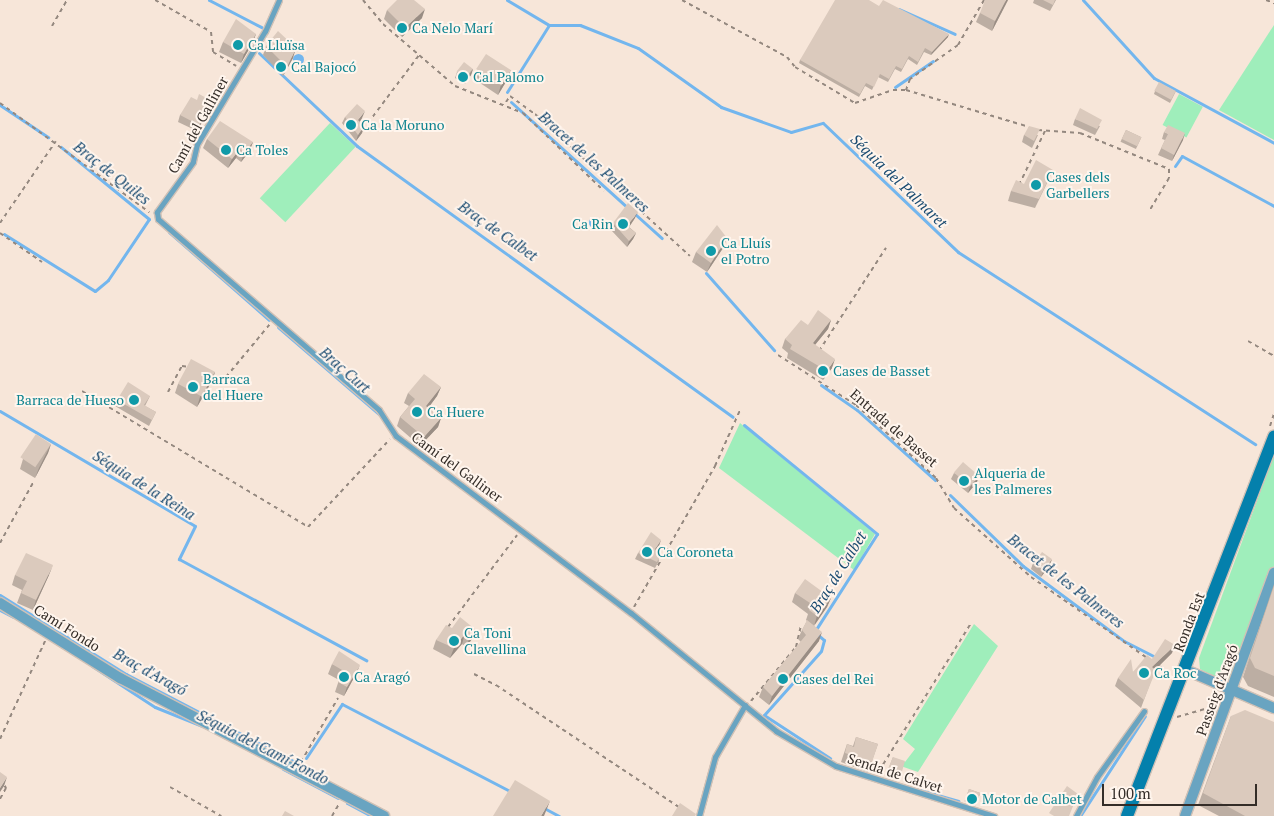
<!DOCTYPE html>
<html>
<head>
<meta charset="utf-8">
<style>
  body { margin:0 }
  #map { position:relative; width:1274px; height:816px; overflow:hidden; background:#f7e6d9; font-family:"PT Serif",serif }
  div>[style] { position:absolute }
  .green>* { inset:0; background:#9feebb; transform-origin:0 0 }
  .water>* { inset:0; background:#73b6ee }
  .round { border-radius:50% }
  .stream>* { height:3px; margin:-1.5px; padding:0 1.5px; transform-origin:1.5px; border-radius:1.5px; background:#73b6ee }
  .path>* { height:2px; margin-top:-1px; transform-origin:0; background:repeating-linear-gradient(90deg,#94887f 0 4px,transparent 0 8px) }
  .roads { filter:drop-shadow(1px 0 #d0c1b6) drop-shadow(-1px 0 #d0c1b6) drop-shadow(0 1px #d0c1b6) drop-shadow(0 -1px #d0c1b6) }
  .service>* { height:5px; margin:-2.5px; padding:0 2.5px; transform-origin:2.5px; border-radius:2.5px; background:#69a4c1 }
  .minor>* { height:10px; margin:-5px; padding:0 5px; transform-origin:5px; border-radius:5px; background:#69a4c1 }
  .secondary>* { height:12px; margin:-6px; padding:0 6px; transform-origin:6px; border-radius:6px; background:#0480ac }
  .wall>* { inset:0; background:#bcaea3; transform-origin:0 0 }
  .shaded-wall>* { inset:0; background:#998d84 }
  .building>* { inset:0; background:#dbcabd; transform-origin:0 0 }
  .dots>* { width:14px; height:14px; translate:-50% -50%; box-sizing:border-box; border:2px solid #fff5ed; border-radius:50% }
  span { translate:-50% -50%; white-space:nowrap; text-align:center; line-height:1.15; -webkit-text-stroke:4px #fff5ed; paint-order:stroke }
  .culture-label { font-size:14px; color:#0d838f }
  .left { translate:0 -50%; text-align:left }
  .right { translate:-100% -50%; text-align:right }
  .street-label { font-size:14px; color:#342d28 }
  .water-label { font-size:15px; color:#1a4b71; font-style:italic }
  .scale { position:absolute; left:1102px; top:784px; width:155px; height:22px; box-sizing:border-box; border:2px solid #342d28; border-top:0; padding-left:6px; font-size:15px; line-height:18px; white-space:nowrap; color:#342d28; -webkit-text-stroke:4px #fff5ed; paint-order:stroke }
</style>
</head>
<body>
<div id="map">
  <div class="green">
    <div style="clip-path:polygon(1274px 25px,1274px 140px,1219px 110px)"></div>
    <div style="left:1179px;top:94px;width:27px;height:35px;rotate:28deg"></div>
    <div style="left:330px;top:123px;width:35px;height:103px;rotate:43deg"></div>
    <div style="clip-path:polygon(740px 423px,875px 534px,854px 570px,719px 468px)"></div>
    <div style="clip-path:polygon(1274px 455px,1274px 566px,1234px 673px,1230px 679px,1219px 679px,1200px 669px,1199px 658px)"></div>
    <div style="clip-path:polygon(974px 624px,998px 646px,918px 772px,892px 763px,905px 762px,915px 749px,903px 739px)"></div>
  </div>
  <div class="water">
    <div class="round" style="left:292.5px;top:53.5px;width:11px;height:11px"></div>
    <div class="round" style="left:588.5px;top:216.5px;width:11px;height:11px"></div>
  </div>
  <div class="stream">
    <div style="left:209px;top:0;width:59px;rotate:27.4deg"></div>
    <div style="left:507px;top:0;width:49px;rotate:30.8deg"></div>
    <div style="left:549px;top:25px;width:31px"></div>
    <div style="left:580px;top:25px;width:62px;rotate:21.6deg"></div>
    <div style="left:638px;top:48px;width:102px;rotate:35.4deg"></div>
    <div style="left:721px;top:107px;width:74px;rotate:19.7deg"></div>
    <div style="left:791px;top:132px;width:33px;rotate:-16deg"></div>
    <div style="left:823px;top:123px;width:187px;rotate:43.7deg"></div>
    <div style="left:958px;top:252px;width:354px;rotate:32.9deg"></div>
    <div style="left:1083px;top:0;width:105px;rotate:47.7deg"></div>
    <div style="left:1154px;top:78px;width:136px;rotate:28.4deg"></div>
    <div style="left:899px;top:9px;width:61px;rotate:24.1deg"></div>
    <div style="left:259px;top:53px;width:135px;rotate:43.5deg"></div>
    <div style="left:357px;top:146px;width:463px;rotate:35.8deg"></div>
    <div style="left:895px;top:87px;width:46px;rotate:-34.4deg"></div>
    <div style="left:507px;top:92px;width:79px;rotate:-57.9deg"></div>
    <div style="left:511px;top:102px;width:158px;rotate:42.2deg"></div>
    <div style="left:0;top:105px;width:58px;rotate:33.7deg"></div>
    <div style="left:1175px;top:166px;width:12px;rotate:-55deg"></div>
    <div style="left:1182px;top:156px;width:105px;rotate:28.5deg"></div>
    <div style="left:635px;top:214px;width:36px;rotate:42deg"></div>
    <div style="left:169px;top:232px;width:133px;rotate:41.3deg"></div>
    <div style="left:4px;top:234px;width:107px;rotate:32.1deg"></div>
    <div style="left:95px;top:291px;width:17px;rotate:-40deg"></div>
    <div style="left:108px;top:280px;width:73px;rotate:-56.1deg"></div>
    <div style="left:149px;top:219px;width:114px;rotate:-140.7deg"></div>
    <div style="left:706px;top:273px;width:103px;rotate:48.6deg"></div>
    <div style="left:278px;top:327px;width:136px;rotate:40.8deg"></div>
    <div style="left:821px;top:385px;width:44px;rotate:34.8deg"></div>
    <div style="left:857px;top:410px;width:105px;rotate:41.9deg"></div>
    <div style="left:0;top:411px;width:226px;rotate:30.5deg"></div>
    <div style="left:195px;top:526px;width:37px;rotate:116deg"></div>
    <div style="left:179px;top:559px;width:213px;rotate:28.4deg"></div>
    <div style="left:744px;top:425px;width:172px;rotate:39.3deg"></div>
    <div style="left:877px;top:534px;width:115px;rotate:122.6deg"></div>
    <div style="left:950px;top:495px;width:102px;rotate:44.2deg"></div>
    <div style="left:1023px;top:566px;width:126px;rotate:36.6deg"></div>
    <div style="left:1124px;top:641px;width:33px;rotate:27deg"></div>
    <div style="left:0;top:595px;width:149px;rotate:32.1deg"></div>
    <div style="left:126px;top:674px;width:188px;rotate:27.5deg"></div>
    <div style="left:0;top:610px;width:15px;rotate:28deg"></div>
    <div style="left:818px;top:635px;width:8px;rotate:40deg"></div>
    <div style="left:824px;top:640px;width:11px;rotate:105deg"></div>
    <div style="left:821px;top:651px;width:86px;rotate:131.7deg"></div>
    <div style="left:764px;top:715px;width:79px;rotate:33.1deg"></div>
    <div style="left:92px;top:666px;width:75px;rotate:33.1deg"></div>
    <div style="left:155px;top:707px;width:51px;rotate:22deg"></div>
    <div style="left:306px;top:758px;width:65px;rotate:-56.3deg"></div>
    <div style="left:342px;top:704px;width:191px;rotate:27.4deg"></div>
    <div style="left:283px;top:769px;width:62px;rotate:27.8deg"></div>
    <div style="left:920px;top:790px;width:40px;rotate:16deg"></div>
    <div style="left:347px;top:803px;width:27px;rotate:28deg"></div>
    <div style="left:544px;top:808px;width:17px;rotate:28deg"></div>
    <div style="left:1080px;top:816px;width:119px;rotate:-57deg"></div>
  </div>
  <div class="path">
    <div style="left:155px;top:0;width:64px;rotate:29.7deg"></div>
    <div style="left:211px;top:32px;width:20px;rotate:84deg"></div>
    <div style="left:213px;top:52px;width:27px;rotate:31deg"></div>
    <div style="left:363px;top:0;width:31px;rotate:50deg"></div>
    <div style="left:383px;top:24px;width:95px;rotate:40.7deg"></div>
    <div style="left:455px;top:86px;width:73px;rotate:21.7deg"></div>
    <div style="left:523px;top:113px;width:112px;rotate:43.9deg"></div>
    <div style="left:682px;top:0;width:119px;rotate:28.5deg"></div>
    <div style="left:787px;top:57px;width:13px;rotate:51deg"></div>
    <div style="left:795px;top:67px;width:70px;rotate:31deg"></div>
    <div style="left:855px;top:103px;width:40px;rotate:-18.9deg"></div>
    <div style="left:893px;top:90px;width:13px"></div>
    <div style="left:984px;top:0;width:52px;rotate:120deg"></div>
    <div style="left:958px;top:45px;width:59px;rotate:144.7deg"></div>
    <div style="left:910px;top:79px;width:12px;rotate:110deg"></div>
    <div style="left:906px;top:90px;width:128px;rotate:16.7deg"></div>
    <div style="left:1266px;top:0;width:9px;rotate:21deg"></div>
    <div style="left:52px;top:26px;width:30px;rotate:-60deg"></div>
    <div style="left:506px;top:102px;width:7px;rotate:-56deg"></div>
    <div style="left:510px;top:96px;width:31px;rotate:36deg"></div>
    <div style="left:535px;top:114px;width:210px;rotate:42.5deg"></div>
    <div style="left:0;top:103px;width:185px;rotate:36.2deg"></div>
    <div style="left:368px;top:123px;width:85px;rotate:-53.1deg"></div>
    <div style="left:1038px;top:130px;width:42px;rotate:4.1deg"></div>
    <div style="left:1080px;top:133px;width:96px;rotate:22deg"></div>
    <div style="left:1169px;top:169px;width:9px;rotate:90deg"></div>
    <div style="left:1169px;top:178px;width:39px;rotate:121deg"></div>
    <div style="left:1019px;top:185px;width:60px;rotate:-64.3deg"></div>
    <div style="left:0;top:223px;width:99px;rotate:-55.7deg"></div>
    <div style="left:0;top:233px;width:51px;rotate:34.6deg"></div>
    <div style="left:1248px;top:341px;width:30px;rotate:30deg"></div>
    <div style="left:819px;top:351px;width:123px;rotate:-57deg"></div>
    <div style="left:778px;top:355px;width:93px;rotate:32.7deg"></div>
    <div style="left:856px;top:405px;width:108px;rotate:42.4deg"></div>
    <div style="left:936px;top:478px;width:35px;rotate:59deg"></div>
    <div style="left:954px;top:508px;width:103px;rotate:41.9deg"></div>
    <div style="left:1031px;top:577px;width:141px;rotate:34.9deg"></div>
    <div style="left:212px;top:377px;width:14px"></div>
    <div style="left:226px;top:377px;width:69px;rotate:-50.3deg"></div>
    <div style="left:82px;top:391px;width:264px;rotate:31deg"></div>
    <div style="left:308px;top:527px;width:120px;rotate:-47deg"></div>
    <div style="left:168px;top:392px;width:30px;rotate:-62deg"></div>
    <div style="left:182px;top:366px;width:8px;rotate:7deg"></div>
    <div style="left:1270px;top:426px;width:13px;rotate:-72deg"></div>
    <div style="left:0;top:543px;width:71px;rotate:-61.3deg"></div>
    <div style="left:634px;top:607px;width:163px;rotate:-60.1deg"></div>
    <div style="left:715px;top:466px;width:61px;rotate:-65.9deg"></div>
    <div style="left:448px;top:627px;width:115px;rotate:-53.1deg"></div>
    <div style="left:1159px;top:666px;width:13px;rotate:32deg"></div>
    <div style="left:474px;top:674px;width:25px;rotate:27deg"></div>
    <div style="left:496px;top:685px;width:220px;rotate:33.7deg"></div>
    <div style="left:751px;top:701px;width:70px;rotate:-50.2deg"></div>
    <div style="left:796px;top:647px;width:23px;rotate:-77deg"></div>
    <div style="left:1177px;top:717px;width:37px;rotate:-16deg"></div>
    <div style="left:0;top:739px;width:108px;rotate:-65.3deg"></div>
    <div style="left:301px;top:762px;width:74px;rotate:-60deg"></div>
    <div style="left:879px;top:771px;width:174px;rotate:-58.1deg"></div>
    <div style="left:0;top:779px;width:11px;rotate:56deg"></div>
    <div style="left:6px;top:788px;width:13px;rotate:119deg"></div>
    <div style="left:170px;top:787px;width:59px;rotate:29.6deg"></div>
    <div style="left:332px;top:816px;width:14px;rotate:-60deg"></div>
  </div>
  <div class="roads">
    <div class="service">
      <div style="left:279px;top:0;width:34px;rotate:114deg"></div>
      <div style="left:265px;top:31px;width:132px;rotate:121deg"></div>
      <div style="left:197px;top:144px;width:18px;rotate:103deg"></div>
      <div style="left:193px;top:162px;width:62px;rotate:125.8deg"></div>
      <div style="left:157px;top:212px;width:7px;rotate:82deg"></div>
      <div style="left:158px;top:219px;width:292px;rotate:40.8deg"></div>
      <div style="left:379px;top:410px;width:31px;rotate:57deg"></div>
      <div style="left:396px;top:436px;width:294px;rotate:37deg"></div>
      <div style="left:631px;top:613px;width:187px;rotate:39.1deg"></div>
      <div style="left:776px;top:731px;width:69px;rotate:30.3deg"></div>
      <div style="left:836px;top:766px;width:166px;rotate:17.6deg"></div>
      <div style="left:699px;top:816px;width:61px;rotate:-74.8deg"></div>
      <div style="left:715px;top:757px;width:60px;rotate:-60deg"></div>
      <div style="left:1076px;top:816px;width:44px;rotate:-61.7deg"></div>
      <div style="left:1097px;top:777px;width:81px;rotate:-54.5deg"></div>
    </div>
    <div class="minor">
      <div style="left:0;top:603px;width:142px;rotate:32deg"></div>
      <div style="left:120px;top:678px;width:298px;rotate:27.6deg"></div>
      <div style="left:1186px;top:670px;width:96px;rotate:23.4deg"></div>
      <div style="left:1185px;top:816px;width:259px;rotate:-69.9deg"></div>
    </div>
    <div class="secondary">
      <div style="left:1127px;top:816px;width:407px;rotate:-68.8deg"></div>
    </div>
  </div>
  <div class="wall">
    <div style="clip-path:polygon(1008px 0,992px 31px,976px 22px,980px 13px)"></div>
    <div style="clip-path:polygon(1034px 0,1056px 0,1050px 11px,1033px 3px)"></div>
    <div style="clip-path:polygon(879px 6px,948px 37px,931px 55px,924px 52px,917px 65px,908px 59px,901px 72px,895px 69px,888px 82px,878px 77px,872px 90px,865px 86px,859px 97px,799px 63px,800px 60px)"></div>
    <div style="clip-path:polygon(387px 10px,422px 18px,402px 37px,384px 19px)"></div>
    <div style="clip-path:polygon(256px 34px,252px 44px,241px 63px,219px 52px,223px 42px)"></div>
    <div style="clip-path:polygon(266px 46px,293px 58px,283px 76px,263px 55px)"></div>
    <div style="clip-path:polygon(473px 69px,471px 75px,465px 84px,455px 78px,457px 72px)"></div>
    <div style="clip-path:polygon(477px 70px,511px 70px,507px 80px,498px 95px,474px 79px)"></div>
    <div style="clip-path:polygon(1155px 91px,1176px 91px,1170px 103px,1154px 94px)"></div>
    <div style="clip-path:polygon(197px 100px,212px 101px,210px 108px,197px 131px,178px 122px,180px 115px)"></div>
    <div style="clip-path:polygon(345px 117px,362px 118px,360px 122px,364px 126px,362px 133px,356px 141px,342px 123px)"></div>
    <div style="clip-path:polygon(1075px 119px,1100px 126px,1095px 135px,1073px 125px)"></div>
    <div style="left:1126px;top:130px;width:17px;height:13px;rotate:25deg"></div>
    <div style="clip-path:polygon(1164px 132px,1183px 140px,1172px 161px,1158px 155px,1165px 140px,1162px 139px)"></div>
    <div style="clip-path:polygon(1024px 135px,1038px 135px,1032px 148px,1022px 142px)"></div>
    <div style="clip-path:polygon(207px 139px,253px 142px,249px 152px,241px 162px,236px 158px,228px 168px,203px 148px)"></div>
    <div style="clip-path:polygon(1053px 170px,1049px 179px,1035px 208px,1008px 201px,1011px 191px)"></div>
    <div style="clip-path:polygon(635px 218px,629px 227px,636px 233px,633px 239px,627px 247px,611px 230px,613px 223px)"></div>
    <div style="clip-path:polygon(723px 248px,707px 272px,692px 262px,696px 252px)"></div>
    <div style="clip-path:polygon(831px 320px,828px 329px,815px 345px,832px 368px,823px 380px,787px 358px,788px 353px,782px 348px,785px 339px,808px 325px)"></div>
    <div style="clip-path:polygon(215px 372px,212px 381px,197px 407px,175px 393px,178px 384px)"></div>
    <div style="clip-path:polygon(441px 387px,437px 396px,428px 408px,441px 418px,438px 427px,420px 446px,397px 426px,400px 417px,409px 406px,404px 403px,408px 393px)"></div>
    <div style="clip-path:polygon(150px 396px,145px 406px,156px 412px,149px 426px,115px 406px,117px 400px)"></div>
    <div style="clip-path:polygon(51px 444px,48px 453px,35px 478px,20px 469px,23px 459px)"></div>
    <div style="clip-path:polygon(954px 473px,977px 482px,968px 493px,951px 479px)"></div>
    <div style="clip-path:polygon(659px 546px,656px 550px,659px 561px,655px 568px,635px 559px,638px 553px)"></div>
    <div style="clip-path:polygon(1033px 563px,1050px 565px,1041px 577px,1031px 569px)"></div>
    <div style="clip-path:polygon(15px 575px,49px 575px,33px 610px,17px 603px,22px 590px,12px 585px)"></div>
    <div style="clip-path:polygon(1274px 584px,1274px 697px,1248px 686px,1243px 677px)"></div>
    <div style="clip-path:polygon(795px 593px,831px 598px,827px 607px,814px 625px,819px 641px,769px 705px,759px 697px,763px 687px,801px 642px,798px 639px,802px 630px,807px 621px,806px 620px,808px 614px,792px 602px)"></div>
    <div style="clip-path:polygon(452px 628px,476px 630px,472px 639px,466px 647px,462px 644px,450px 658px,433px 649px,436px 640px)"></div>
    <div style="clip-path:polygon(1172px 653px,1155px 670px,1141px 708px,1115px 686px,1118px 678px,1133px 672px,1152px 659px)"></div>
    <div style="clip-path:polygon(332px 664px,356px 674px,344px 696px,335px 692px,339px 680px,328px 674px)"></div>
    <div style="clip-path:polygon(1231px 716px,1274px 816px,1219px 816px,1198px 805px)"></div>
    <div style="clip-path:polygon(856px 737px,878px 744px,868px 772px,841px 762px,847px 744px,853px 746px)"></div>
    <div style="clip-path:polygon(893px 757px,901px 775px,898px 781px,886px 775px)"></div>
    <div style="left:969px;top:789px;width:12px;height:13px;rotate:20deg"></div>
  </div>
  <div class="shaded-wall">
    <div style="clip-path:polygon(1006px 0,1008px 0,992px 31px,995px 21px)"></div>
    <div style="clip-path:polygon(425px 9px,422px 18px,402px 37px,405px 28px)"></div>
    <div style="clip-path:polygon(256px 34px,252px 44px,241px 63px,244px 54px)"></div>
    <div style="clip-path:polygon(949px 34px,948px 37px,931px 55px,932px 52px)"></div>
    <div style="clip-path:polygon(296px 48px,293px 58px,283px 76px,287px 67px)"></div>
    <div style="clip-path:polygon(473px 69px,471px 75px,465px 84px,467px 78px)"></div>
    <div style="clip-path:polygon(511px 70px,507px 80px,498px 95px,501px 85px)"></div>
    <div style="clip-path:polygon(212px 101px,210px 108px,197px 131px,199px 125px)"></div>
    <div style="clip-path:polygon(365px 111px,362px 118px,356px 127px,358px 120px)"></div>
    <div style="clip-path:polygon(364px 126px,362px 133px,356px 141px,358px 135px)"></div>
    <div style="clip-path:polygon(1185px 133px,1183px 140px,1172px 161px,1174px 155px)"></div>
    <div style="clip-path:polygon(253px 142px,249px 152px,241px 162px,244px 153px)"></div>
    <div style="clip-path:polygon(240px 149px,236px 158px,228px 168px,232px 159px)"></div>
    <div style="clip-path:polygon(638px 212px,635px 218px,625px 233px,627px 226px)"></div>
    <div style="clip-path:polygon(636px 233px,633px 239px,627px 247px,629px 241px)"></div>
    <div style="clip-path:polygon(727px 238px,723px 248px,707px 272px,711px 263px)"></div>
    <div style="clip-path:polygon(831px 320px,828px 329px,809px 352px,813px 343px)"></div>
    <div style="clip-path:polygon(835px 359px,832px 368px,823px 380px,827px 371px)"></div>
    <div style="clip-path:polygon(215px 372px,212px 381px,197px 407px,200px 397px)"></div>
    <div style="clip-path:polygon(441px 387px,437px 396px,423px 415px,426px 406px)"></div>
    <div style="clip-path:polygon(441px 418px,438px 427px,420px 446px,424px 437px)"></div>
    <div style="clip-path:polygon(51px 444px,48px 453px,35px 478px,39px 468px)"></div>
    <div style="clip-path:polygon(979px 476px,977px 482px,968px 493px,970px 487px)"></div>
    <div style="clip-path:polygon(661px 540px,659px 546px,652px 555px,655px 549px)"></div>
    <div style="clip-path:polygon(1052px 559px,1050px 565px,1041px 577px,1044px 570px)"></div>
    <div style="clip-path:polygon(53px 565px,49px 575px,33px 610px,36px 600px)"></div>
    <div style="clip-path:polygon(831px 598px,827px 607px,814px 626px,817px 616px)"></div>
    <div style="clip-path:polygon(476px 630px,472px 639px,466px 647px,470px 637px)"></div>
    <div style="clip-path:polygon(822px 632px,819px 641px,769px 705px,772px 696px)"></div>
    <div style="clip-path:polygon(465px 634px,462px 644px,450px 658px,454px 648px)"></div>
    <div style="clip-path:polygon(1175px 645px,1172px 653px,1149px 676px,1152px 667px)"></div>
    <div style="clip-path:polygon(360px 665px,356px 674px,344px 696px,347px 687px)"></div>
    <div style="clip-path:polygon(7px 777px,4px 786px,0 792px,0 788px)"></div>
    <div style="clip-path:polygon(550px 801px,544px 816px,541px 816px)"></div>
  </div>
  <div class="building">
    <div style="clip-path:polygon(397px 0,414px 0,425px 9px,405px 28px,387px 10px)"></div>
    <div style="clip-path:polygon(835px 0,869px 0,879px 6px,883px 0,949px 34px,932px 52px,925px 48px,918px 62px,909px 56px,902px 69px,896px 66px,889px 79px,880px 74px,874px 87px,866px 83px,860px 94px,800px 60px)"></div>
    <div style="clip-path:polygon(985px 0,1006px 0,995px 21px,980px 13px)"></div>
    <div style="clip-path:polygon(1043px 0,1055px 0,1053px 5px)"></div>
    <div style="clip-path:polygon(236px 19px,256px 34px,244px 54px,223px 42px)"></div>
    <div style="clip-path:polygon(278px 31px,296px 48px,287px 67px,266px 46px)"></div>
    <div style="left:486px;top:54px;width:30px;height:18px;rotate:33deg"></div>
    <div style="left:464px;top:62px;width:11px;height:12px;rotate:38deg"></div>
    <div style="left:1159px;top:82px;width:19px;height:10px;rotate:28deg"></div>
    <div style="clip-path:polygon(199px 94px,212px 101px,199px 125px,180px 115px,191px 97px,197px 100px)"></div>
    <div style="clip-path:polygon(357px 104px,365px 111px,358px 120px,364px 126px,358px 135px,345px 117px)"></div>
    <div style="clip-path:polygon(1080px 108px,1102px 120px,1097px 129px,1075px 119px)"></div>
    <div style="clip-path:polygon(220px 121px,253px 142px,244px 153px,240px 149px,232px 159px,207px 139px)"></div>
    <div style="clip-path:polygon(1168px 125px,1185px 133px,1174px 155px,1161px 148px,1168px 134px,1164px 132px)"></div>
    <div style="clip-path:polygon(1029px 126px,1040px 129px,1034px 141px,1024px 135px)"></div>
    <div style="left:1126px;top:130px;width:17px;height:10px;rotate:25deg"></div>
    <div style="clip-path:polygon(1036px 160px,1053px 170px,1039px 199px,1011px 191px,1016px 180px,1024px 184px)"></div>
    <div style="clip-path:polygon(628px 203px,638px 212px,627px 226px,636px 233px,629px 241px,613px 223px)"></div>
    <div style="clip-path:polygon(717px 225px,727px 238px,711px 263px,696px 252px)"></div>
    <div style="clip-path:polygon(818px 310px,831px 320px,813px 343px,835px 359px,827px 371px,790px 349px,792px 345px,785px 339px,801px 320px,808px 325px)"></div>
    <div style="left:191px;top:359px;width:27px;height:28px;rotate:28deg"></div>
    <div style="clip-path:polygon(424px 374px,441px 387px,426px 406px,441px 418px,424px 437px,400px 417px,415px 399px,408px 393px)"></div>
    <div style="clip-path:polygon(128px 382px,150px 396px,144px 405px,156px 412px,152px 420px,117px 400px)"></div>
    <div style="left:36px;top:434px;width:18px;height:28px;rotate:34deg"></div>
    <div style="left:963px;top:462px;width:21px;height:14px;rotate:41deg"></div>
    <div style="clip-path:polygon(651px 532px,661px 540px,655px 549px,661px 554px,657px 562px,638px 553px)"></div>
    <div style="left:1042px;top:552px;width:12px;height:14px;rotate:35deg"></div>
    <div style="clip-path:polygon(26px 553px,53px 565px,36px 600px,21px 593px,27px 581px,15px 575px)"></div>
    <div style="clip-path:polygon(805px 579px,831px 598px,817px 616px,809px 610px,813px 605px,795px 593px)"></div>
    <div style="clip-path:polygon(1274px 586px,1274px 676px,1255px 668px,1250px 658px)"></div>
    <div style="clip-path:polygon(460px 617px,476px 630px,470px 637px,465px 634px,454px 648px,436px 640px,446px 625px,452px 628px)"></div>
    <div style="clip-path:polygon(807px 620px,822px 632px,772px 696px,763px 687px,806px 635px,802px 630px)"></div>
    <div style="clip-path:polygon(1165px 639px,1175px 645px,1152px 667px,1156px 670px,1144px 700px,1118px 678px,1131px 659px,1133px 672px,1147px 655px,1152px 659px)"></div>
    <div style="clip-path:polygon(339px 651px,360px 665px,347px 687px,338px 682px,342px 670px,332px 664px)"></div>
    <div style="clip-path:polygon(1245px 710px,1274px 722px,1274px 816px,1245px 816px,1203px 793px,1231px 716px)"></div>
    <div style="clip-path:polygon(856px 737px,878px 744px,872px 762px,845px 753px,847px 744px,854px 747px)"></div>
    <div style="clip-path:polygon(893px 757px,905px 761px,901px 775px,888px 769px)"></div>
    <div style="clip-path:polygon(0 772px,7px 777px,0 788px)"></div>
    <div style="clip-path:polygon(515px 780px,550px 801px,541px 816px,493px 816px)"></div>
    <div style="clip-path:polygon(1067px 786px,1078px 794px,1069px 816px,1054px 816px,1049px 813px)"></div>
    <div style="left:969px;top:789px;width:12px;height:9px;rotate:20deg"></div>
    <div style="clip-path:polygon(680px 803px,696px 814px,695px 816px,672px 816px)"></div>
    <div style="clip-path:polygon(285px 811px,294px 816px,282px 816px)"></div>
  </div>
  <div class="dots">
    <div style="left:402px;top:28px;background:#0f9aa8"></div>
    <div style="left:238px;top:45px;background:#0f9aa8"></div>
    <div style="left:281px;top:67px;background:#0f9aa8"></div>
    <div style="left:463px;top:77px;background:#0f9aa8"></div>
    <div style="left:351px;top:125px;background:#0f9aa8"></div>
    <div style="left:226px;top:150px;background:#0f9aa8"></div>
    <div style="left:1036px;top:185px;background:#0f9aa8"></div>
    <div style="left:623px;top:224px;background:#0f9aa8"></div>
    <div style="left:711px;top:251px;background:#0f9aa8"></div>
    <div style="left:823px;top:371px;background:#0f9aa8"></div>
    <div style="left:193px;top:387px;background:#0f9aa8"></div>
    <div style="left:134px;top:400px;background:#0f9aa8"></div>
    <div style="left:417px;top:412px;background:#0f9aa8"></div>
    <div style="left:964px;top:481px;background:#0f9aa8"></div>
    <div style="left:647px;top:552px;background:#0f9aa8"></div>
    <div style="left:454px;top:641px;background:#0f9aa8"></div>
    <div style="left:1144px;top:673px;background:#0f9aa8"></div>
    <div style="left:344px;top:677px;background:#0f9aa8"></div>
    <div style="left:783px;top:679px;background:#0f9aa8"></div>
    <div style="left:972px;top:799px;background:#0f9aa8"></div>
  </div>
  <div class="culture-label">
    <span class="left" style="left:412px;top:28px">Ca Nelo Marí</span>
    <span class="left" style="left:248px;top:45px">Ca Lluïsa</span>
    <span class="left" style="left:291px;top:67px">Cal Bajocó</span>
    <span class="left" style="left:473px;top:77px">Cal Palomo</span>
    <span class="left" style="left:361px;top:125px">Ca la Moruno</span>
    <span class="left" style="left:236px;top:150px">Ca Toles</span>
    <span class="left" style="left:1046px;top:185px">Cases dels<br>Garbellers</span>
    <span class="right" style="left:613px;top:224px">Ca Rin</span>
    <span class="left" style="left:721px;top:251px">Ca Lluís<br>el Potro</span>
    <span class="left" style="left:833px;top:371px">Cases de Basset</span>
    <span class="left" style="left:203px;top:387px">Barraca<br>del Huere</span>
    <span class="right" style="left:124px;top:400px">Barraca de Hueso</span>
    <span class="left" style="left:427px;top:412px">Ca Huere</span>
    <span class="left" style="left:974px;top:481px">Alqueria de<br>les Palmeres</span>
    <span class="left" style="left:657px;top:552px">Ca Coroneta</span>
    <span class="left" style="left:464px;top:641px">Ca Toni<br>Clavellina</span>
    <span class="left" style="left:1154px;top:673px">Ca Roc</span>
    <span class="left" style="left:354px;top:677px">Ca Aragó</span>
    <span class="left" style="left:793px;top:679px">Cases del Rei</span>
    <span class="left" style="left:982px;top:799px">Motor de Calbet</span>
  </div>
  <div class="street-label">
    <span style="left:198px;top:125px;rotate:-61deg">Camí del Galliner</span>
    <span style="left:894px;top:428px;rotate:41deg">Entrada de Basset</span>
    <span style="left:457px;top:467px;rotate:36deg">Camí del Galliner</span>
    <span style="left:1189px;top:622px;rotate:-69deg">Ronda Est</span>
    <span style="left:67px;top:628px;rotate:32deg">Camí Fondo</span>
    <span style="left:1217px;top:690px;rotate:-70deg">Passeig d'Aragó</span>
    <span style="left:895px;top:773px;rotate:18deg">Senda de Calvet</span>
  </div>
  <div class="water-label">
    <span style="left:594px;top:162px;rotate:42deg">Bracet de les Palmeres</span>
    <span style="left:112px;top:173px;rotate:38deg">Braç de Quiles</span>
    <span style="left:899px;top:181px;rotate:44deg">Séquia del Palmaret</span>
    <span style="left:498px;top:231px;rotate:35deg">Braç de Calbet</span>
    <span style="left:345px;top:370px;rotate:41deg">Braç Curt</span>
    <span style="left:144px;top:485px;rotate:32deg">Séquia de la Reina</span>
    <span style="left:838px;top:572px;rotate:-58deg">Braç de Calbet</span>
    <span style="left:1066px;top:581px;rotate:38deg">Bracet de les Palmeres</span>
    <span style="left:150px;top:672px;rotate:29deg">Braç d'Aragó</span>
    <span style="left:263px;top:747px;rotate:27deg">Séquia del Camí Fondo</span>
  </div>
  <div class="scale">100 m</div>
</div>
</body>
</html>
